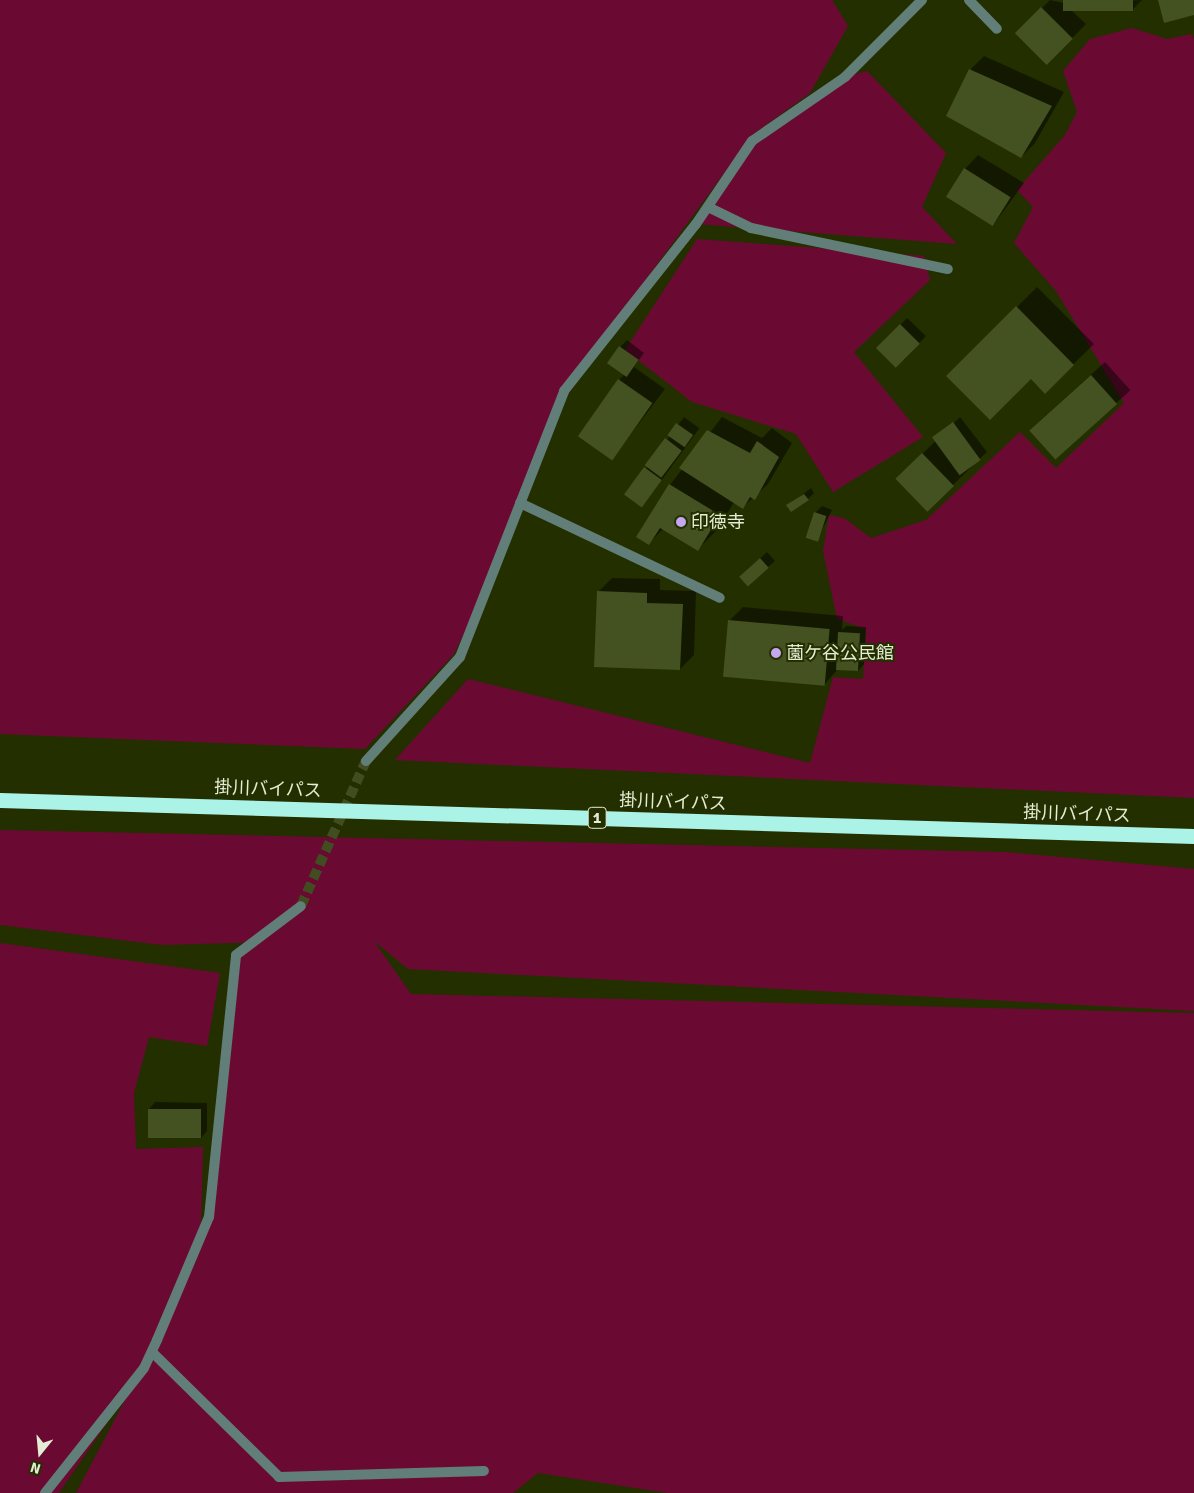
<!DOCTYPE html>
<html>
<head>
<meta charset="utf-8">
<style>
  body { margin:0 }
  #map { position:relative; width:1194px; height:1493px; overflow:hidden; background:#242f00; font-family:Signika,"Noto Sans JP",sans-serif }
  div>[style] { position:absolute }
  .green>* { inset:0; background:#6a0a33 }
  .shadow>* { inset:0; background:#0007; transform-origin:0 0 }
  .building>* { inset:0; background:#445121; transform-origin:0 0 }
  .street-tunnel>* { height:10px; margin-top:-5px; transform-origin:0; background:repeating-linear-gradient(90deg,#414c20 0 10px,transparent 0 15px) }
  .lane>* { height:10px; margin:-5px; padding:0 5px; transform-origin:5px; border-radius:5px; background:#627e78 }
  .street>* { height:10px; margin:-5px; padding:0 5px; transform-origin:5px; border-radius:5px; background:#627e78 }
  .highway>* { height:15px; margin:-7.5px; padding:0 7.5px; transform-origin:7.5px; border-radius:7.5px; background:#acf3e7 }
  .dots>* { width:14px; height:14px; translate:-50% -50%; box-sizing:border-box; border:2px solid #242f00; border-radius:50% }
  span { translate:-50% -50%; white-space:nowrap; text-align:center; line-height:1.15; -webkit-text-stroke:4px #242f00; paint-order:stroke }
  .shield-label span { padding:1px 4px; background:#242f00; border:1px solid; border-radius:4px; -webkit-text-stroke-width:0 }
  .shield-label { font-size:16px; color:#e4edd3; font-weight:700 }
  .poi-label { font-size:18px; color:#e4edd3 }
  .left { translate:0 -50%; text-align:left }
  .street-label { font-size:18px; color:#e4edd3 }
  .north { position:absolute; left:15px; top:1428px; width:50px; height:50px; -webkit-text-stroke:4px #242f00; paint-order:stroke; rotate:197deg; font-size:14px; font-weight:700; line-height:20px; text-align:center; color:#e4edd3 }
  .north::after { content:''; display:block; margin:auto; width:18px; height:22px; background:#e4edd3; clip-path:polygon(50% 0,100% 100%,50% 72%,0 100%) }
</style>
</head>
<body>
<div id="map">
  <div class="green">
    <div style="clip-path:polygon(0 0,832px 0,848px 26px,810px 93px,752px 135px,564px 391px,492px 576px,454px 654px,365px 749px,0 734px)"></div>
    <div style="clip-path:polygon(1132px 28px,1167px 39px,1192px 34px,1194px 40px,1194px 798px,395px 760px,468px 679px,810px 763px,833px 677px,863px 679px,866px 629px,837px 619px,823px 551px,829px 515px,844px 518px,871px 538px,926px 520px,1020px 432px,1056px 468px,1124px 403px,1056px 291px,1014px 243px,1033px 207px,1017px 190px,1065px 135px,1077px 112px,1063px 71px,1090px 39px)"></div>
    <div style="clip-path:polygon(867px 71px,946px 153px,922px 207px,957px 244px,696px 224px,752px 141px,845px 77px)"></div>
    <div style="clip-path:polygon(697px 239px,924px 256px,930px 280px,854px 352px,923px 437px,833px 492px,796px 434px,692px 402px,625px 350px)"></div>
    <div style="clip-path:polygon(0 830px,1006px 852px,1194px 869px,1194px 1011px,408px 969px,374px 941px,411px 994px,1194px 1013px,1194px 1493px,668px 1493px,538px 1473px,513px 1493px,76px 1493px,133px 1385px,59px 1493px,0 1493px,0 943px,220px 973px,207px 1046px,149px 1037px,134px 1093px,136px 1149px,203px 1147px,201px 1229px,211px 1206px,236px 955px,262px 942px,162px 945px,0 925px)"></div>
  </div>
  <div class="shadow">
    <div style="clip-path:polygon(1050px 0,1064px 3px,1142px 0,1132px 10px,1071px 10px,1086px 24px,1048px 63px,1017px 33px)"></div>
    <div style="clip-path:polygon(984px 56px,1064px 92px,1035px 143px,1021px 157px,970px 70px)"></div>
    <div style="clip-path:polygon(978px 155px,1024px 183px,994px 224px,965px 169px)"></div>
    <div style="clip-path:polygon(1037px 287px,1094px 344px,1045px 392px,1031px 378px,948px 376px)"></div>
    <div style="clip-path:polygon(907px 318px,926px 336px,904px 360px,878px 348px)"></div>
    <div style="clip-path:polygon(627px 340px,644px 353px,634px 367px,665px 389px,612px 459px,619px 380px,625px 374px,620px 347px)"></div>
    <div style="left:1105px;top:362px;width:38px;height:100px;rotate:48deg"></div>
    <div style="left:684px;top:417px;width:19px;height:96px;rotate:36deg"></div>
    <div style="clip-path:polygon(722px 417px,762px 438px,772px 428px,792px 443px,768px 484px,743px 507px,734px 502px,718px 529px,697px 550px,663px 529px,649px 543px,670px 485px)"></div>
    <div style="clip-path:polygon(960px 417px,987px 452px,927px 510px,910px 466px)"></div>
    <div style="clip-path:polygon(811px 488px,814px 493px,808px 499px,788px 506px)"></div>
    <div style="clip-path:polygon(822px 506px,832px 510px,817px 540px,815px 513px)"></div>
    <div style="clip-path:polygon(767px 552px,775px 561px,768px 567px,748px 569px)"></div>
    <div style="clip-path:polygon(612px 578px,660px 579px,660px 590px,696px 591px,694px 655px,680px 669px,598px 592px)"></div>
    <div style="clip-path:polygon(743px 607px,843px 616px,842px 630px,846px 626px,866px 627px,864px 664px,858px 671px,838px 669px,824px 685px,729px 621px)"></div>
    <div style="clip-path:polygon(155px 1102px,207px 1103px,207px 1131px,201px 1138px,149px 1109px)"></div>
  </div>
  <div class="building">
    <div style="left:1063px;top:0;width:70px;height:11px"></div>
    <div style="clip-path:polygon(1158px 0,1194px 0,1194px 15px,1164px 23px)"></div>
    <div style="left:1041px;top:7px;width:45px;height:37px;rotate:45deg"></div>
    <div style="clip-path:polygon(969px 69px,1052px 106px,1021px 158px,946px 116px)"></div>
    <div style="left:964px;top:168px;width:55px;height:34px;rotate:32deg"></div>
    <div style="clip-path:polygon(1016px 306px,1074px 365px,1045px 394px,1031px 379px,990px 420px,946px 376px)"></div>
    <div style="left:900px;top:324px;width:28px;height:34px;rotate:45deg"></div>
    <div style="left:619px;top:346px;width:24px;height:21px;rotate:35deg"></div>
    <div style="left:1091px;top:375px;width:39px;height:83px;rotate:48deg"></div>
    <div style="left:618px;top:379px;width:42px;height:70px;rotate:35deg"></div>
    <div style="left:953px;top:422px;width:47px;height:26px;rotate:54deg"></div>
    <div style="left:676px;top:423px;width:21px;height:15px;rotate:35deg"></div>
    <div style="clip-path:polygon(707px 430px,750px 453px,757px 441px,779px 457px,755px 500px,750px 497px,743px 509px,679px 468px)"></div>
    <div style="left:665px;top:438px;width:21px;height:34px;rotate:37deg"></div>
    <div style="left:922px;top:453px;width:46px;height:37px;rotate:46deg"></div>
    <div style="left:644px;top:467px;width:22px;height:34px;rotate:36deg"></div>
    <div style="clip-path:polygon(669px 484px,720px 515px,698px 551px,660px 528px,649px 545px,636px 537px)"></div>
    <div style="clip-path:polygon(804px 494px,809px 500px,791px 512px,786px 505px)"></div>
    <div style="left:814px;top:512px;width:13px;height:27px;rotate:18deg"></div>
    <div style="left:760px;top:558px;width:13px;height:28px;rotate:48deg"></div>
    <div style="clip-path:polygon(597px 591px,647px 593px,647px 603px,683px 604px,680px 670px,594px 667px)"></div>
    <div style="left:728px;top:620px;width:102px;height:57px;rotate:5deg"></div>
    <div style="left:838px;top:632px;width:22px;height:38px;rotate:3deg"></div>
    <div style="left:148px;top:1109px;width:53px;height:29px"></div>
  </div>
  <div class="street-tunnel">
    <div style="left:301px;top:906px;width:159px;rotate:-65.9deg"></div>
  </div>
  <div class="lane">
    <div style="left:152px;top:1352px;width:178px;rotate:44.5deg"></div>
    <div style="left:279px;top:1477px;width:205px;rotate:-1.7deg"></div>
  </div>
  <div class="street">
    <div style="left:969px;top:0;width:40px;rotate:46deg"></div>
    <div style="left:708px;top:207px;width:48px;rotate:26deg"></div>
    <div style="left:751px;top:228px;width:201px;rotate:11.8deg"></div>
    <div style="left:520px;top:503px;width:221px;rotate:25.4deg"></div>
    <div style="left:366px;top:761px;width:140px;rotate:-47.9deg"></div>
    <div style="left:460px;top:657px;width:286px;rotate:-68.6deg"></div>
    <div style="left:564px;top:391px;width:213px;rotate:-51.7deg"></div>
    <div style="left:696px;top:224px;width:100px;rotate:-56deg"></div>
    <div style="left:752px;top:141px;width:113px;rotate:-34.5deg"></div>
    <div style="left:845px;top:77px;width:109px;rotate:-45deg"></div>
    <div style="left:45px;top:1493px;width:159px;rotate:-51.6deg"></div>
    <div style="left:144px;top:1368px;width:31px;rotate:-65deg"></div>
    <div style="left:157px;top:1340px;width:134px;rotate:-67.1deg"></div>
    <div style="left:209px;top:1217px;width:263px;rotate:-84.1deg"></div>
    <div style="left:236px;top:955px;width:81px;rotate:-37deg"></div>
  </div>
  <div class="highway">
    <div style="left:0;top:800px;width:1195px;rotate:1.73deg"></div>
  </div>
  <div class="dots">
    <div style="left:681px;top:522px;background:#c5a7f1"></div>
    <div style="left:776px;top:653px;background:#c5a7f1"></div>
  </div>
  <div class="shield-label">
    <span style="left:597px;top:818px">1</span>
  </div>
  <div class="poi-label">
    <span class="left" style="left:691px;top:522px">印徳寺</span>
    <span class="left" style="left:786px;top:653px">薗ケ谷公民館</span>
  </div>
  <div class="street-label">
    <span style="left:268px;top:789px;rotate:2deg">掛川バイパス</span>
    <span style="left:673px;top:802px;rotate:2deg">掛川バイパス</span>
    <span style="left:1077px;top:814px;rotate:2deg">掛川バイパス</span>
  </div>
  <div class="north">N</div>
</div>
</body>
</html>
